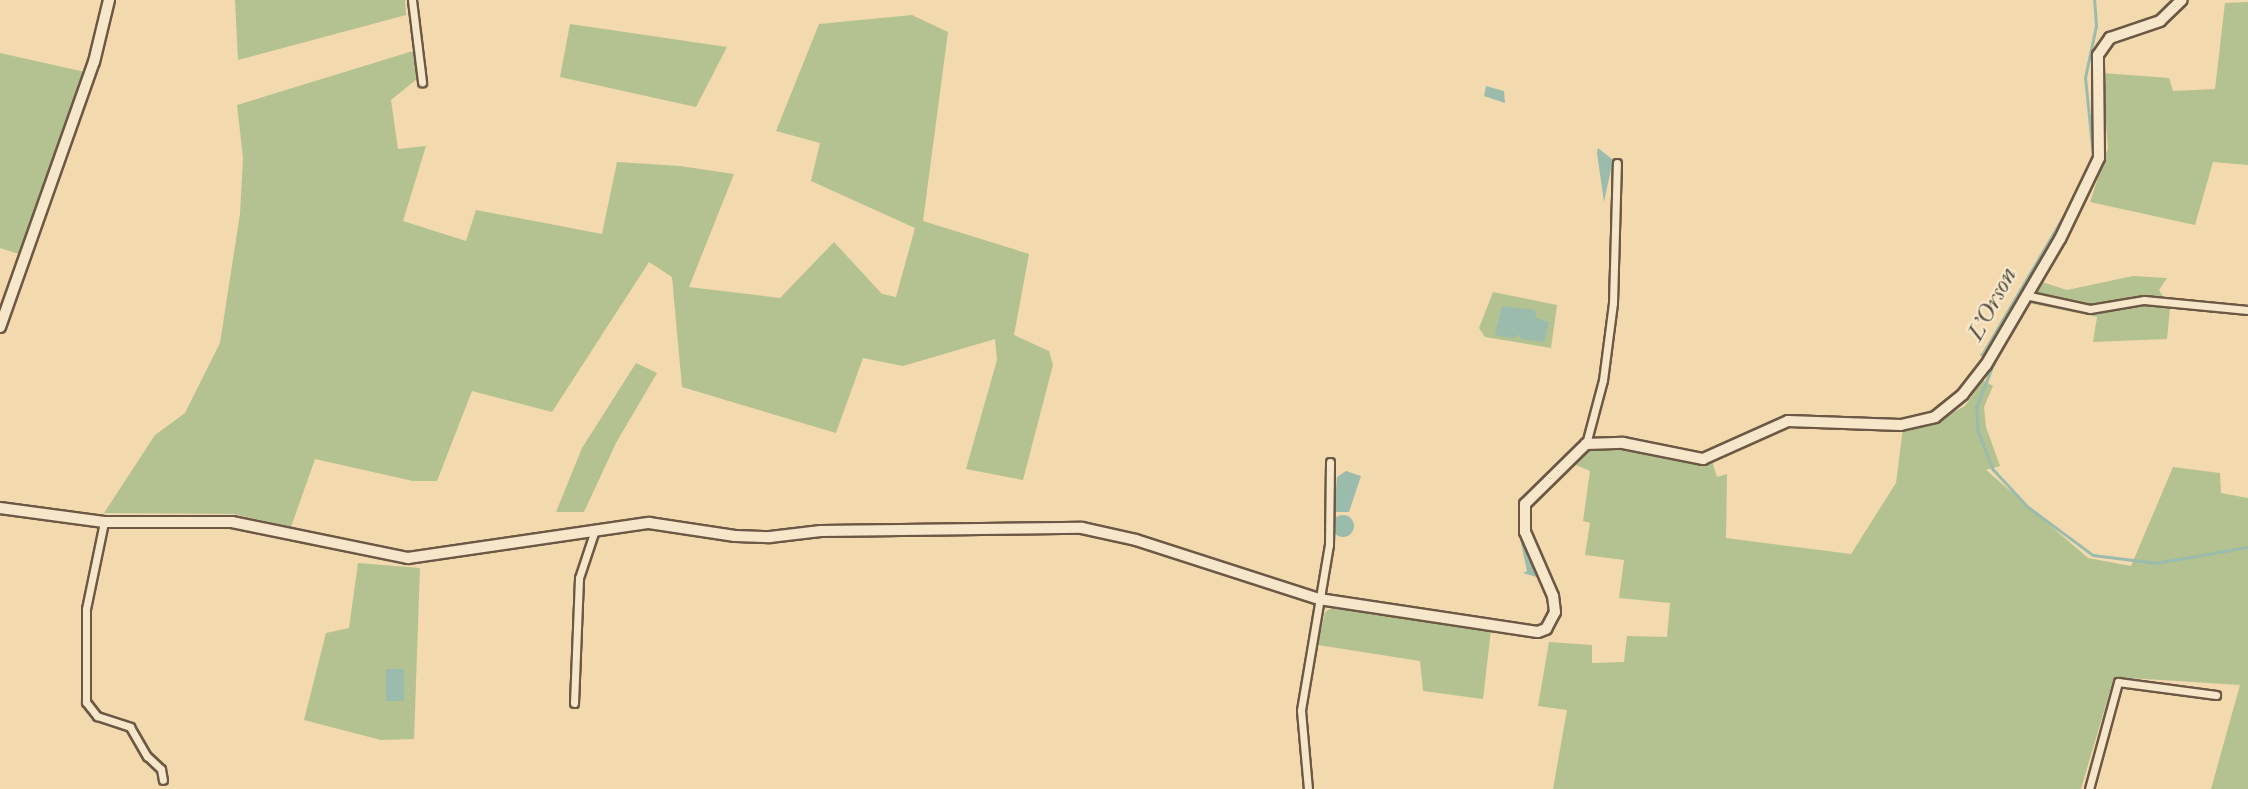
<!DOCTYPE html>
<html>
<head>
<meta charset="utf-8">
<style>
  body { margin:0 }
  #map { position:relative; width:2248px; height:789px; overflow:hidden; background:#f2daae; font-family:"IM FELL French Canon",serif }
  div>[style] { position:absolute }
  .green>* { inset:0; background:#b4c190 }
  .water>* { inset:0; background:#9bbbac; transform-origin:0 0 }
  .round { border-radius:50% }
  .stream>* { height:2.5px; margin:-1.25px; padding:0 1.25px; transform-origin:1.25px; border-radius:1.25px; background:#9bbbac }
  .roads { filter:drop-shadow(2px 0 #6c5845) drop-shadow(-2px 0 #6c5845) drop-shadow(0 2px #6c5845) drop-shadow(0 -2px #6c5845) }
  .street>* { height:7px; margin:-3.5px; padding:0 3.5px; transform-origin:3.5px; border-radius:3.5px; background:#f7e7ca }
  .secondary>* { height:10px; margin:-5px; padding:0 5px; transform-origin:5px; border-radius:5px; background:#f7e7ca }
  span { translate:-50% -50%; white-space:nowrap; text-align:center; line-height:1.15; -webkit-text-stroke:5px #f7e7ca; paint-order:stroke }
  .water-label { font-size:24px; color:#565044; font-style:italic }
</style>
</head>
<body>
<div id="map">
  <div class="green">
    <div style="clip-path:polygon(235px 0,405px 0,406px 15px,238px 60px)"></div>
    <div style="clip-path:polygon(2248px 2px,2248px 165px,2213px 162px,2195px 225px,2090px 202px,2108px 148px,2102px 73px,2169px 78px,2173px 91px,2215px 89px,2225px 3px)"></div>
    <div style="clip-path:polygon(912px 15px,948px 32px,923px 221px,1029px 254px,1014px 335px,1049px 351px,1053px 365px,1023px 480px,966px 469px,997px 360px,995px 339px,903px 366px,863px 358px,836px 433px,682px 387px,672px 277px,649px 262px,552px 412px,472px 391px,437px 481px,413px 481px,315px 459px,291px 527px,234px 514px,104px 513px,155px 435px,185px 413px,220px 343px,240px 214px,243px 158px,237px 105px,413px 51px,417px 79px,391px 100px,398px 149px,426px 146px,403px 221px,466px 241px,476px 210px,602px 234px,617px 162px,680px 166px,734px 174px,689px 287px,780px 298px,834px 242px,882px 294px,896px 297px,915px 228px,811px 181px,820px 143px,776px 131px,819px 24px)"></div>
    <div style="clip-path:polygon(570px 24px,727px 47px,696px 107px,560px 77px)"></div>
    <div style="clip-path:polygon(0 53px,85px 72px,19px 254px,0 248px)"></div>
    <div style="clip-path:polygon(2133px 276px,2167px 278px,2159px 290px,2170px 308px,2167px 339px,2093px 342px,2097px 317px,2028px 303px,2042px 282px,2067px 290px)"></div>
    <div style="clip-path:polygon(1493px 292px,1557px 305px,1551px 348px,1485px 337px,1479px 328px)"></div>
    <div style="clip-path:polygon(636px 363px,657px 373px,616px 443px,584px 512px,556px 512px,582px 448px)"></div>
    <div style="clip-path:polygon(1983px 380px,1993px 386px,1984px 407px,1986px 427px,2000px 466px,1986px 470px,2088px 558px,2131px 566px,2173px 467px,2220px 473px,2221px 493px,2248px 498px,2248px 789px,2211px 789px,2240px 685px,2114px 677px,2081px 789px,1553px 789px,1567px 710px,1538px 706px,1549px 642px,1592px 645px,1592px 663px,1624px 662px,1627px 636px,1667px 637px,1670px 603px,1619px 598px,1624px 560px,1585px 555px,1590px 523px,1583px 521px,1590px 471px,1571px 463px,1588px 449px,1614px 445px,1689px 462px,1712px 461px,1717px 477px,1727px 474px,1726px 538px,1851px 554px,1896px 483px,1903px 428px,1943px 418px,1965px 406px)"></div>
    <div style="clip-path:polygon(358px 563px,420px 568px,414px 739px,381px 740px,304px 720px,326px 633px,349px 628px)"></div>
    <div style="clip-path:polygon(1335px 606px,1491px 630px,1483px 699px,1423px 691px,1420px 661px,1318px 645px,1325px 612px)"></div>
  </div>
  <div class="water">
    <div style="clip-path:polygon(1486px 86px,1504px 91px,1505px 103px,1484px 96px)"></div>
    <div style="clip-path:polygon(1598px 148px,1613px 160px,1604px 202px,1597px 153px)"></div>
    <div style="clip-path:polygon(1502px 306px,1535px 310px,1536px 318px,1549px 322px,1544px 342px,1521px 339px,1519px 334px,1514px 338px,1495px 335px)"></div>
    <div style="clip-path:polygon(1346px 471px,1361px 476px,1349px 512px,1334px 512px,1337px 477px)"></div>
    <div class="round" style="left:1332px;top:515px;width:22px;height:22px"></div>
    <div style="clip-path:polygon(1519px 534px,1538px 568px,1537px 577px,1523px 573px,1527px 571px)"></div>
    <div style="left:386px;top:669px;width:18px;height:32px"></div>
  </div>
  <div class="stream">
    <div style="left:2085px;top:175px;width:22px;rotate:-68deg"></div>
    <div style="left:2093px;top:155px;width:77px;rotate:-95.9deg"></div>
    <div style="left:2085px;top:78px;width:53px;rotate:-78.1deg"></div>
    <div style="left:2096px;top:26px;width:26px;rotate:-94deg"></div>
    <div style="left:1985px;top:357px;width:4px;rotate:-146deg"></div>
    <div style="left:1982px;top:355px;width:180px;rotate:-59.6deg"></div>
    <div style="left:1991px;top:361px;width:4px;rotate:34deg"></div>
    <div style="left:1994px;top:363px;width:47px;rotate:111.1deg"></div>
    <div style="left:1977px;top:407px;width:24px;rotate:88deg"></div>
    <div style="left:1978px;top:431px;width:41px;rotate:68.5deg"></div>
    <div style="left:1993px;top:469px;width:50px;rotate:47.4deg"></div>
    <div style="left:2027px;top:506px;width:82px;rotate:36.6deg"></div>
    <div style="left:2093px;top:555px;width:64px;rotate:7.2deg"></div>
    <div style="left:2156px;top:563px;width:93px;rotate:-9.9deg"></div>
  </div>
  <div class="roads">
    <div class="street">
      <div style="left:412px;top:0;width:83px;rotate:83deg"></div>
      <div style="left:2025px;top:295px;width:66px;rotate:12.2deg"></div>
      <div style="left:2090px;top:309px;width:55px;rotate:-9.5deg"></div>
      <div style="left:2144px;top:300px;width:104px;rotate:5.5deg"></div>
      <div style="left:1586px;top:444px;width:66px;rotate:-75.1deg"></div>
      <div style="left:1603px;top:380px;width:78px;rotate:-82.6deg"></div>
      <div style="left:1613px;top:303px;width:140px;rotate:-88.4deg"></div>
      <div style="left:104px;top:522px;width:89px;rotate:101.7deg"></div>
      <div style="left:86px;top:609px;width:93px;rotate:90deg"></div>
      <div style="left:86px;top:702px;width:18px;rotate:52deg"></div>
      <div style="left:97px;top:716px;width:35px;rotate:18deg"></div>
      <div style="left:130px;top:727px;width:34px;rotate:60deg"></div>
      <div style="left:147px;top:756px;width:19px;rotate:43deg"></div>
      <div style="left:161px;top:769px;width:11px;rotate:80deg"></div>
      <div style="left:574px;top:703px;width:125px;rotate:-87.7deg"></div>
      <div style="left:579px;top:578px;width:51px;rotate:-71.6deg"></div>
      <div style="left:1308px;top:789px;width:79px;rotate:-95.1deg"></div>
      <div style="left:1301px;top:710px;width:167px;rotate:-80.4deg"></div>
      <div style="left:1329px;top:545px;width:83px;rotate:-89.3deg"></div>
      <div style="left:2089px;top:789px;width:111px;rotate:-74.8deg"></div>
      <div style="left:2118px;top:682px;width:99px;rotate:7.6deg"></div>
    </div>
    <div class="secondary">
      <div style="left:0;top:327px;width:281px;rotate:-70.5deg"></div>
      <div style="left:94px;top:62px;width:64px;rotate:-76.4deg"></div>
      <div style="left:0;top:508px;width:105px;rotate:7.7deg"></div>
      <div style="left:104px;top:522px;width:128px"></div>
      <div style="left:232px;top:522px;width:180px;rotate:11.6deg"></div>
      <div style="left:408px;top:558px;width:244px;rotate:-8.3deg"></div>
      <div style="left:649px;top:523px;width:87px;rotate:8.6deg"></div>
      <div style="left:735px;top:536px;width:35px;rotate:2deg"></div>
      <div style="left:770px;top:537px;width:51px;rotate:-6.7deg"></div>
      <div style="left:821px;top:531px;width:261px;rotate:-0.7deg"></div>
      <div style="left:1082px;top:528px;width:55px;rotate:12.5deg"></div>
      <div style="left:1136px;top:540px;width:192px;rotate:17.9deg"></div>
      <div style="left:1319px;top:599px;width:221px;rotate:8.6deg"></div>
      <div style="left:1538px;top:632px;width:9px;rotate:-21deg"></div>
      <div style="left:1546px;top:629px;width:19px;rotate:-62deg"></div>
      <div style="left:1555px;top:612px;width:16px;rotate:-97deg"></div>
      <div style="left:1553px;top:596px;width:70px;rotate:-113.6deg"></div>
      <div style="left:1525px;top:532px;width:28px;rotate:-90deg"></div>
      <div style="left:1525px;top:504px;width:86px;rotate:-44.5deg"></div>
      <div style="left:1586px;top:444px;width:37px;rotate:-2deg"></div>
      <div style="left:1623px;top:443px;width:82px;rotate:11.3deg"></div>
      <div style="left:1703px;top:459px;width:93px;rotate:-24.1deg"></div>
      <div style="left:1788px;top:421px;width:113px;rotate:2deg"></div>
      <div style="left:1901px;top:425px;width:35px;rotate:-13deg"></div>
      <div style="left:1935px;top:417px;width:36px;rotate:-39deg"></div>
      <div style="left:1963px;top:394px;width:37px;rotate:-52deg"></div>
      <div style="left:1986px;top:365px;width:146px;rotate:-59.6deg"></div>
      <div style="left:2060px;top:239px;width:90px;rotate:-64.3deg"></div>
      <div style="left:2099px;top:158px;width:103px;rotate:-90.6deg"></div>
      <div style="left:2098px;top:55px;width:21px;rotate:-55deg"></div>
      <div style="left:2110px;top:38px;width:53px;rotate:-18.8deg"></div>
      <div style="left:2160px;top:21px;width:30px;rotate:-44deg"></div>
    </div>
  </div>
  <div class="water-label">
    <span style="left:1992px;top:304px;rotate:-62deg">L’Orson</span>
  </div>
</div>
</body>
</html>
